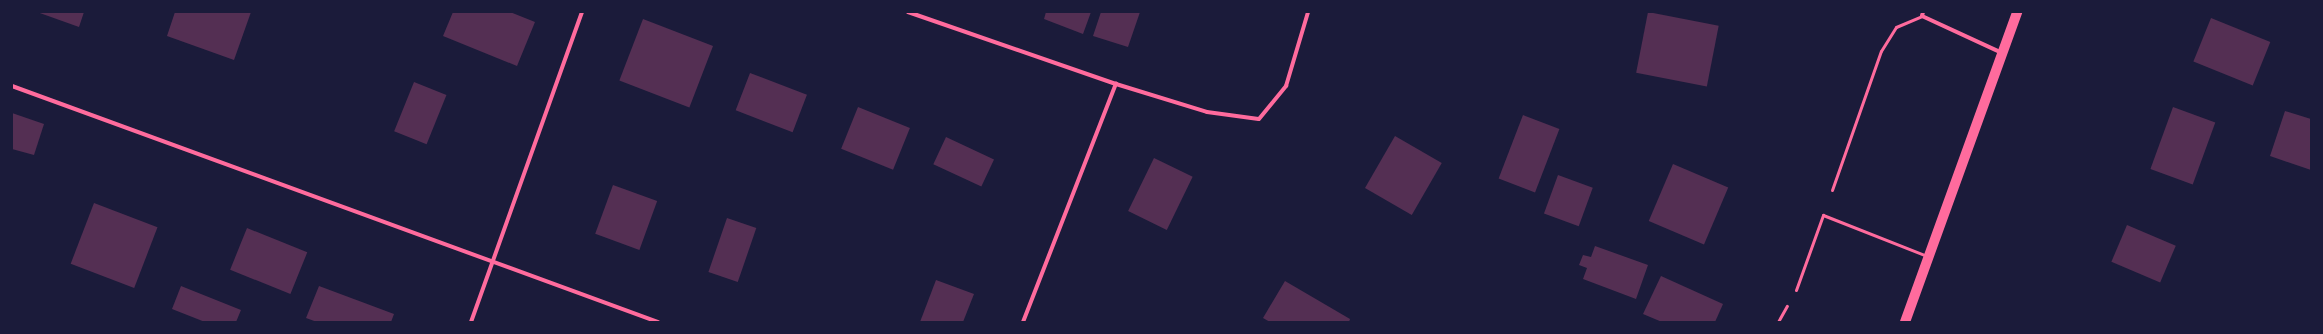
<!DOCTYPE html>
<html>
<head>
<meta charset="utf-8">
<style>
  body { margin:0 }
  #map { position:relative; width:2323px; height:334px; overflow:hidden; background:#1b1b3a; font-family:Helvetica,sans-serif }
  div>[style] { position:absolute }
  .building>* { inset:0; background:#542f53; transform-origin:0 0 }
  .path>* { height:2.5px; margin:-1.25px; padding:0 1.25px; transform-origin:1.25px; border-radius:1.25px; background:#ff6b9d }
  .service>* { height:3px; margin:-1.5px; padding:0 1.5px; transform-origin:1.5px; border-radius:1.5px; background:#ff6b9d }
  .minor>* { height:4px; margin:-2px; padding:0 2px; transform-origin:2px; border-radius:2px; background:#ff6b9d }
  .primary>* { height:10px; margin:-5px; padding:0 5px; transform-origin:5px; border-radius:5px; background:#ff6b9d }
  span { translate:-50% -50%; white-space:nowrap; text-align:center; line-height:1.15; -webkit-text-stroke:3px #1b1b3a; paint-order:stroke }
  .frame { position:absolute; inset:0; border:13px solid #1b1b3a; pointer-events:none }
</style>
</head>
<body>
<div id="map">
  <div class="building">
    <div style="clip-path:polygon(37px 12px,84px 12px,79px 27px)"></div>
    <div style="clip-path:polygon(175px 12px,251px 12px,234px 60px,167px 36px)"></div>
    <div style="clip-path:polygon(453px 12px,510px 12px,535px 22px,517px 66px,443px 36px)"></div>
    <div style="clip-path:polygon(1046px 12px,1091px 12px,1083px 34px,1044px 19px)"></div>
    <div style="clip-path:polygon(1101px 12px,1140px 12px,1128px 47px,1093px 36px)"></div>
    <div style="left:1648px;top:12px;width:72px;height:62px;rotate:11deg"></div>
    <div style="left:2211px;top:18px;width:64px;height:47px;rotate:22deg"></div>
    <div style="left:643px;top:19px;width:75px;height:66px;rotate:21deg"></div>
    <div style="left:750px;top:73px;width:61px;height:40px;rotate:21deg"></div>
    <div style="left:414px;top:82px;width:35px;height:53px;rotate:22deg"></div>
    <div style="left:858px;top:107px;width:56px;height:45px;rotate:22deg"></div>
    <div style="left:2173px;top:107px;width:45px;height:66px;rotate:20deg"></div>
    <div style="clip-path:polygon(2285px 111px,2311px 119px,2311px 170px,2270px 156px)"></div>
    <div style="clip-path:polygon(12px 113px,44px 124px,34px 155px,12px 149px)"></div>
    <div style="left:1523px;top:115px;width:39px;height:68px;rotate:21deg"></div>
    <div style="left:1395px;top:136px;width:54px;height:60px;rotate:30deg"></div>
    <div style="left:946px;top:137px;width:53px;height:30px;rotate:25deg"></div>
    <div style="left:1154px;top:158px;width:43px;height:59px;rotate:26deg"></div>
    <div style="left:1673px;top:164px;width:60px;height:62px;rotate:23deg"></div>
    <div style="left:1558px;top:175px;width:37px;height:41px;rotate:20deg"></div>
    <div style="left:613px;top:185px;width:47px;height:52px;rotate:20deg"></div>
    <div style="left:94px;top:203px;width:68px;height:65px;rotate:21deg"></div>
    <div style="left:727px;top:218px;width:31px;height:57px;rotate:19deg"></div>
    <div style="left:2127px;top:225px;width:53px;height:40px;rotate:23deg"></div>
    <div style="left:247px;top:228px;width:65px;height:45px;rotate:22deg"></div>
    <div style="clip-path:polygon(1595px 246px,1648px 265px,1636px 299px,1583px 279px,1587px 268px,1579px 265px,1583px 255px,1591px 257px)"></div>
    <div style="clip-path:polygon(1661px 276px,1723px 304px,1715px 322px,1662px 322px,1643px 314px)"></div>
    <div style="clip-path:polygon(936px 280px,974px 294px,963px 322px,920px 322px)"></div>
    <div style="clip-path:polygon(1285px 281px,1350px 319px,1349px 322px,1270px 322px,1263px 318px)"></div>
    <div style="clip-path:polygon(181px 286px,241px 310px,236px 322px,205px 322px,172px 309px)"></div>
    <div style="clip-path:polygon(319px 286px,394px 314px,391px 322px,317px 322px,306px 318px)"></div>
  </div>
  <div class="path">
    <div style="left:1778px;top:322px;width:18px;rotate:-61deg"></div>
  </div>
  <div class="service">
    <div style="left:1832px;top:190px;width:147px;rotate:-70.6deg"></div>
    <div style="left:1881px;top:51px;width:28px;rotate:-58deg"></div>
    <div style="left:1896px;top:27px;width:28px;rotate:-23deg"></div>
    <div style="left:1796px;top:290px;width:80px;rotate:-70.2deg"></div>
    <div style="left:1823px;top:215px;width:112px;rotate:21.5deg"></div>
  </div>
  <div class="minor">
    <div style="left:908px;top:12px;width:220px;rotate:19.1deg"></div>
    <div style="left:1116px;top:84px;width:95px;rotate:17.1deg"></div>
    <div style="left:1207px;top:112px;width:52px;rotate:7.7deg"></div>
    <div style="left:1259px;top:119px;width:43px;rotate:-50.7deg"></div>
    <div style="left:1286px;top:86px;width:77px;rotate:-73.4deg"></div>
    <div style="left:1923px;top:12px;width:4px;rotate:104deg"></div>
    <div style="left:1922px;top:16px;width:88px;rotate:24.8deg"></div>
    <div style="left:12px;top:86px;width:688px;rotate:20.07deg"></div>
    <div style="left:471px;top:322px;width:329px;rotate:-70.3deg"></div>
    <div style="left:1023px;top:322px;width:256px;rotate:-68.7deg"></div>
  </div>
  <div class="primary">
    <div style="left:1905px;top:322px;width:330px;rotate:-70.1deg"></div>
  </div>
  <div class="frame"></div>
</div>
</body>
</html>
